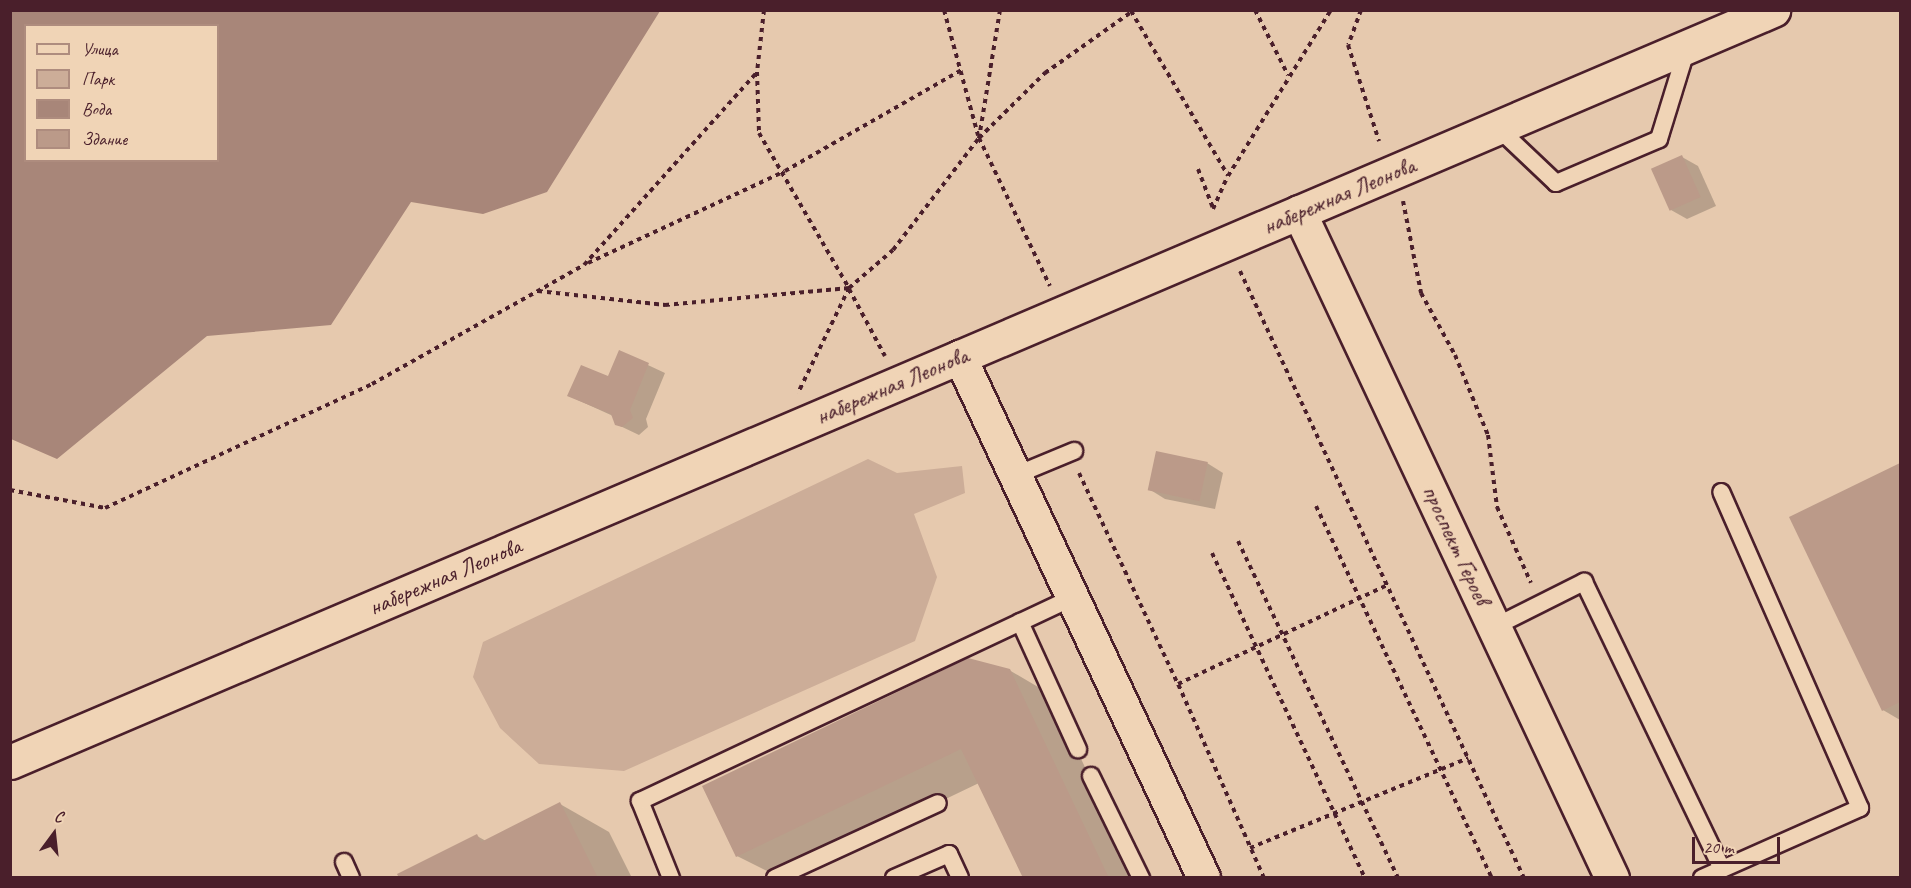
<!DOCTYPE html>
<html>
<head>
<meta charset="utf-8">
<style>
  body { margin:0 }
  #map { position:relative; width:1911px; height:888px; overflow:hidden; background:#e6c9ae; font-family:Caveat,sans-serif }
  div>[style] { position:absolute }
  .green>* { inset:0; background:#ccad98 }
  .water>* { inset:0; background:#a88679 }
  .shadow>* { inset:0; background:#0003 }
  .building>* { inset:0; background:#bb9a89; transform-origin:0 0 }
  .path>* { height:4px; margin-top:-2px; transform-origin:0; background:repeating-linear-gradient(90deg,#4a1f2b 0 4.5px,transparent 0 9px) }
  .roads { filter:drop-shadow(2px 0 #4a1f2b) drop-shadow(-2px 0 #4a1f2b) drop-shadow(0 2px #4a1f2b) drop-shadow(0 -2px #4a1f2b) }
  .lane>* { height:16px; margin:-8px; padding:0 8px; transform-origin:8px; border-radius:8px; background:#f0d4b6 }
  .street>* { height:32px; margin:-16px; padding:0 16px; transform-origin:16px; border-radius:16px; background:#f0d4b6 }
  .secondary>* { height:33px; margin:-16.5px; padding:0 16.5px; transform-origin:16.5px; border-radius:16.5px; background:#f0d4b6 }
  span { translate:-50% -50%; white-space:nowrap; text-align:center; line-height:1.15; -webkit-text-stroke:6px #f0d4b6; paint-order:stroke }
  .street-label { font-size:24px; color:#4a1f2b }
  .frame { position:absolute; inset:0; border:12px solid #4a1f2b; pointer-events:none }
  .legend { position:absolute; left:24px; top:24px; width:195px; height:138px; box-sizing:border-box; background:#f0d4b6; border:2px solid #ae8c7e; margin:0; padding:8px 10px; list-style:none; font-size:18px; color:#4a1f2b }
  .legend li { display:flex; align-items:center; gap:12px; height:30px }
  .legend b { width:30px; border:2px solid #ae8c7e }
  .north { position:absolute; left:24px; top:804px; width:60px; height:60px; -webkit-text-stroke:4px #f0d4b6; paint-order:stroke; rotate:15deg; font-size:16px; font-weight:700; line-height:24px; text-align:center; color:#4a1f2b }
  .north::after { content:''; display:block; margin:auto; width:21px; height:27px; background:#4a1f2b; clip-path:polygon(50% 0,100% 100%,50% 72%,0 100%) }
  .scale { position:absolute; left:1692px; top:837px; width:88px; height:27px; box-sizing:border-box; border:3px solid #4a1f2b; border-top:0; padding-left:8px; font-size:18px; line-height:21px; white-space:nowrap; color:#4a1f2b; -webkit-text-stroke:4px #f0d4b6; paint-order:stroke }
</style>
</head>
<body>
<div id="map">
  <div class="green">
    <div style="clip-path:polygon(868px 459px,897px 473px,962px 466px,965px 493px,914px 514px,937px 577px,915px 641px,624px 771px,539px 764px,500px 728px,473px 677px,483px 642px)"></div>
  </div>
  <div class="water">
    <div style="clip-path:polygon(evenodd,11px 10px,660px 10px,660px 11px,547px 192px,483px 214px,411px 202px,331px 325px,207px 336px,57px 459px,11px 439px,11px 10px,26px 26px,218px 26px,218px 160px,26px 160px,26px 26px)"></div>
  </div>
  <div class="shadow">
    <div style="clip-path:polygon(1682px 157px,1698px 166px,1716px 206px,1687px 219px,1671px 210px)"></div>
    <div style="clip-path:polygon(620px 352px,665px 373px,646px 419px,648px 427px,639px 435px,616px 424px,613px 416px,569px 396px,609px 378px)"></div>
    <div style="clip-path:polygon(1207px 463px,1223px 473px,1215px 509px,1165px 499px,1149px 489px)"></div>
    <div style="clip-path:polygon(1900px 465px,1900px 720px,1883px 710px,1791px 517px)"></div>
    <div style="clip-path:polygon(1009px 670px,1050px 694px,1138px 878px,1025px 878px,979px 783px,781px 878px,737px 856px)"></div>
    <div style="clip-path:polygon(560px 804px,609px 832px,632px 878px,400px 878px,477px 836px,486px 841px)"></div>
  </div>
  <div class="building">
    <div style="left:1682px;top:155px;width:46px;height:34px;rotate:66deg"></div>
    <div style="clip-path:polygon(619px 350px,649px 363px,630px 410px,633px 418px,622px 427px,615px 425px,611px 414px,567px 396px,581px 365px,608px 376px)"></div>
    <div style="left:1156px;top:451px;width:53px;height:40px;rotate:12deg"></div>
    <div style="clip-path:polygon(1900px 463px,1900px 702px,1882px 711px,1789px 517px)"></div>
    <div style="clip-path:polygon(968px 658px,1010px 669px,1109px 878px,1023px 878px,961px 749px,736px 857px,702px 786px)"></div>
    <div style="clip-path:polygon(560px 802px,598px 878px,399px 878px,397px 874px,477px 834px,481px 842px)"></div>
  </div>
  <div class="path">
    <div style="left:764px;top:10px;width:62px;rotate:96.4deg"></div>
    <div style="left:757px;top:72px;width:61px;rotate:88.1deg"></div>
    <div style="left:759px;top:133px;width:179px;rotate:59.9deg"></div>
    <div style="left:849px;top:288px;width:117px;rotate:115.9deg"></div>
    <div style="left:944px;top:10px;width:130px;rotate:74.8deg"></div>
    <div style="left:1000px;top:10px;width:130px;rotate:99.3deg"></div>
    <div style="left:979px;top:138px;width:164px;rotate:64.4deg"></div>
    <div style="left:1255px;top:10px;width:73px;rotate:63.1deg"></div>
    <div style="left:1361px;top:10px;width:37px;rotate:110deg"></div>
    <div style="left:1348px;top:45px;width:101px;rotate:72.1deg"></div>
    <div style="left:1131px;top:11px;width:191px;rotate:59.5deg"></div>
    <div style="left:1198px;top:169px;width:42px;rotate:69deg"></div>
    <div style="left:1403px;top:201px;width:94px;rotate:78.9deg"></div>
    <div style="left:1421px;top:293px;width:71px;rotate:61.3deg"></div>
    <div style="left:1455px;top:355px;width:87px;rotate:67.6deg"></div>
    <div style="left:1488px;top:435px;width:73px;rotate:82.9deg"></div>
    <div style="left:1497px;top:507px;width:83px;rotate:65.9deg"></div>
    <div style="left:1213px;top:209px;width:36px;rotate:-66deg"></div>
    <div style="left:1228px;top:176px;width:195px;rotate:-58.2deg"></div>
    <div style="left:588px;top:263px;width:217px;rotate:-25deg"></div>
    <div style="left:785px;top:171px;width:203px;rotate:-29.8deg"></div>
    <div style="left:1240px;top:271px;width:670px;rotate:64.93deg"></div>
    <div style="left:849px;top:289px;width:76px;rotate:61.8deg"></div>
    <div style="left:538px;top:291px;width:128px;rotate:6.3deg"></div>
    <div style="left:665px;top:305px;width:185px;rotate:-5.3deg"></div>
    <div style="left:849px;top:288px;width:58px;rotate:-40.8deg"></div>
    <div style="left:893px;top:250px;width:141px;rotate:-52.5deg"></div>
    <div style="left:979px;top:138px;width:93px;rotate:-44.6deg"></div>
    <div style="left:1045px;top:73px;width:109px;rotate:-35.3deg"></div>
    <div style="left:1079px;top:473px;width:233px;rotate:64.9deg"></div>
    <div style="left:10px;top:490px;width:97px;rotate:10.7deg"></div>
    <div style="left:105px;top:508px;width:294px;rotate:-24.9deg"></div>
    <div style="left:372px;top:384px;width:243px;rotate:-29.3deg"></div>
    <div style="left:584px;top:265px;width:259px;rotate:-48.1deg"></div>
    <div style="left:1316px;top:506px;width:412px;rotate:64.7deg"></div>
    <div style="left:1238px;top:541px;width:373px;rotate:64.6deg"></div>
    <div style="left:1212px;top:553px;width:359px;rotate:64.8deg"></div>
    <div style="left:1250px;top:848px;width:236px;rotate:-22.4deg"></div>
    <div style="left:1264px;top:878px;width:212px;rotate:-113.9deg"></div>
    <div style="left:1178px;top:684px;width:231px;rotate:-25.3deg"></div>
  </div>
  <div class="roads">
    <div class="lane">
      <div style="left:1498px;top:128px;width:80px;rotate:43.5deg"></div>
      <div style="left:1556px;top:183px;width:112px;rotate:-23.1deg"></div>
      <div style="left:1659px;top:139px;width:95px;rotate:-72.9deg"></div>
      <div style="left:1016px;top:475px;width:63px;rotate:-22.5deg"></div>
      <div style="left:1020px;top:622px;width:140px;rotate:65.5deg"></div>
      <div style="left:1494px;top:627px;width:101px;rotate:-26.6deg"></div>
      <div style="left:1584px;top:582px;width:318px;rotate:64.3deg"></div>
      <div style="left:1091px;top:776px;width:114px;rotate:63.9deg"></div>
      <div style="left:344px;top:862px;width:17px;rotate:66deg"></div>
      <div style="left:671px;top:878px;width:83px;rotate:-111.9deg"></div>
      <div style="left:640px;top:801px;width:479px;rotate:-25.2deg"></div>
      <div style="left:775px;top:878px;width:179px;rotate:-24.7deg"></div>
      <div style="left:894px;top:878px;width:60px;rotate:-23.6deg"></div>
      <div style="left:949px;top:854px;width:26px;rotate:65deg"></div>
      <div style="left:1702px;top:878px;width:173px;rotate:-23.9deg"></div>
      <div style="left:1860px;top:808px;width:345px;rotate:-113.7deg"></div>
    </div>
    <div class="street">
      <div style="left:960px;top:357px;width:575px;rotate:64.9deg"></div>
    </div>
    <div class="secondary">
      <div style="left:1299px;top:212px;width:736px;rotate:64.83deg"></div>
      <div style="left:10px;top:762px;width:1917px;rotate:-23.1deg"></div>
    </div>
  </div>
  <div class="street-label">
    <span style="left:1339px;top:196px;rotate:-23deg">набережная Леонова</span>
    <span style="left:892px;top:386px;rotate:-23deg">набережная Леонова</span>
    <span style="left:1456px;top:545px;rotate:65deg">проспект Героев</span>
    <span style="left:445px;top:577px;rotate:-23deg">набережная Леонова</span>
  </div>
  <div class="frame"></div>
  <ul class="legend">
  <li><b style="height:8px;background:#f0d4b6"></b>Улица</li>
  <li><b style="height:16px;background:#ccad98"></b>Парк</li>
  <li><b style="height:16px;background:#a88679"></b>Вода</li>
  <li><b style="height:16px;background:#bb9a89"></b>Здание</li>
  </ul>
  <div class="north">С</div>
  <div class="scale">20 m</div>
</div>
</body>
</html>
